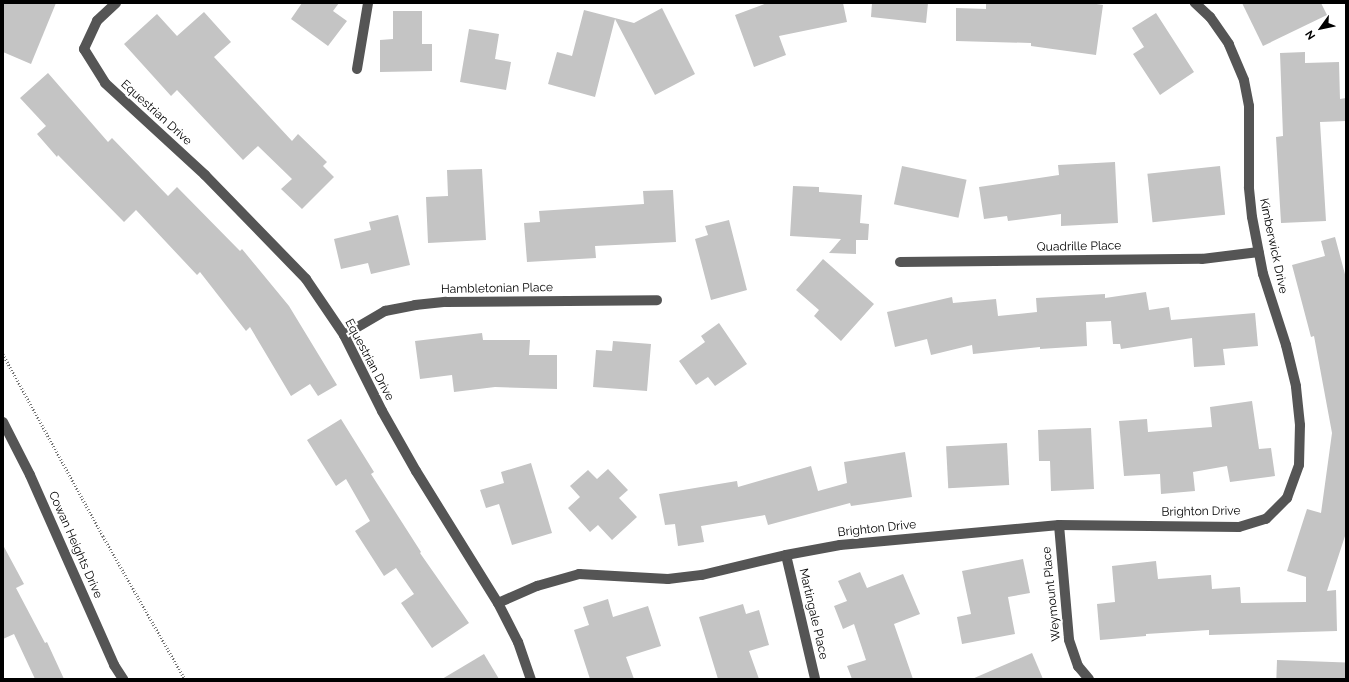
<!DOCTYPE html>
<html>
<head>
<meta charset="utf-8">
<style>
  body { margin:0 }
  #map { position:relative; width:1349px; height:682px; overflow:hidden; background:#fff; font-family:Raleway,sans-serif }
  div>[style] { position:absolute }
  .building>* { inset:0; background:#c4c4c4; transform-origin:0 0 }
  .path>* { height:2.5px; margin-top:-1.25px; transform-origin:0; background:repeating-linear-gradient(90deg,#777 0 1px,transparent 0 3px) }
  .minor>* { height:10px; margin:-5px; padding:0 5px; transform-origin:5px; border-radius:5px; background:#555 }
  span { translate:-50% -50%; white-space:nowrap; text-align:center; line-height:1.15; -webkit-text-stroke:4px #fff; paint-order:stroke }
  .street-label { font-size:12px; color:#000 }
  .frame { position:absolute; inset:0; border:4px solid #000; pointer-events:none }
  .north { position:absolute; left:1301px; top:8px; width:40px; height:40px; -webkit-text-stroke:3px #fff; paint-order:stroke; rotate:237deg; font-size:11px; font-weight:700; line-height:16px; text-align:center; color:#000 }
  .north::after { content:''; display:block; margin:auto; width:14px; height:18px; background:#000; clip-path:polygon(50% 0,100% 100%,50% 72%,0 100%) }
</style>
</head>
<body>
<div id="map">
  <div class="building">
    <div style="clip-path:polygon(3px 3px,56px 3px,31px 64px,3px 52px)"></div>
    <div style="clip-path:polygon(302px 3px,339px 3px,333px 11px,347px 21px,328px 46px,291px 19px)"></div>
    <div style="clip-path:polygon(767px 3px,843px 3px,847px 22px,779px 36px,786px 55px,754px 67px,735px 15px)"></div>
    <div style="clip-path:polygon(872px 3px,928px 3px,926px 23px,871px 17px)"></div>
    <div style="clip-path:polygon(986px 3px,1090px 3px,1103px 5px,1096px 55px,1031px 46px,1031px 43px,956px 41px,956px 8px,986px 9px)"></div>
    <div style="clip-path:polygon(1242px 3px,1321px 3px,1327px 15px,1263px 46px)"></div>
    <div style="clip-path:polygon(662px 8px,695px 74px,655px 95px,615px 19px,595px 97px,548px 84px,557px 52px,572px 56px,584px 10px,634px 23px)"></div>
    <div style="clip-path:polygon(393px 11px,422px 11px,422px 44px,432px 44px,432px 71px,380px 72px,380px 40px,393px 39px)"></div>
    <div style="clip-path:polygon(204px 12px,231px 42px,214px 57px,292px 141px,298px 134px,327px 162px,323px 166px,334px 177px,302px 209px,281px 189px,292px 179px,258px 146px,243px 160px,177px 90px,171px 96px,124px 44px,157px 14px,177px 36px)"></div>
    <div style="clip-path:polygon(1156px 13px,1194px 72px,1160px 95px,1133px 54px,1144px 47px,1132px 28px)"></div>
    <div style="clip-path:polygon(469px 29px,499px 34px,495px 59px,511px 62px,506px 90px,460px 82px)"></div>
    <div style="clip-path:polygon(1305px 52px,1305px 63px,1339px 62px,1340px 99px,1346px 98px,1346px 121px,1320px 122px,1326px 221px,1281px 223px,1276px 137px,1283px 136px,1280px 53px)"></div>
    <div style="clip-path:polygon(48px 73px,108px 142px,112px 138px,168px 196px,177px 187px,240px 251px,242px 249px,289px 306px,337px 385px,318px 396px,310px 384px,291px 396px,250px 327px,246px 331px,200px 272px,197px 275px,136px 210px,124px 222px,58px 155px,57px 157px,37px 134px,46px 126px,20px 98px)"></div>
    <div style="clip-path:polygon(1115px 162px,1118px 223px,1061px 226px,1061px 214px,1008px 221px,1007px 216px,984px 219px,979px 187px,1059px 175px,1058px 165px)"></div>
    <div style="left:902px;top:166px;width:66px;height:39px;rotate:12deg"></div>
    <div style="left:1220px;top:166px;width:49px;height:73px;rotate:84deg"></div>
    <div style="clip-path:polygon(482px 169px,486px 240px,428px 243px,426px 197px,448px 196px,447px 170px)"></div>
    <div style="clip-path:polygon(793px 186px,819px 187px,819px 192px,862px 195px,860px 223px,869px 224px,868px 240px,856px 240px,856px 254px,829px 253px,841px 239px,790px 236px)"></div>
    <div style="clip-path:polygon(673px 190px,676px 242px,595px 246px,596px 258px,527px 262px,524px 223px,540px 222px,539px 211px,644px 204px,643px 191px)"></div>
    <div style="clip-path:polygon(398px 215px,410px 265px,371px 274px,368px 263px,341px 269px,334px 239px,371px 230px,369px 222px)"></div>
    <div style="clip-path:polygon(729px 220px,747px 290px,711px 300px,695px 239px,708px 235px,705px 226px)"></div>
    <div style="clip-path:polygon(1335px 237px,1346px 278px,1346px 533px,1327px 591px,1336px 590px,1337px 631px,1209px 635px,1209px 630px,1146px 634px,1146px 636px,1100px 640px,1097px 604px,1115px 602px,1112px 566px,1156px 561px,1158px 579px,1211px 575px,1212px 589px,1240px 587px,1241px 603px,1306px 602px,1306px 577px,1287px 571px,1307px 509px,1321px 513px,1332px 433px,1314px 336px,1311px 337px,1292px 265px,1325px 256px,1321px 241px)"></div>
    <div style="clip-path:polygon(823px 259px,874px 304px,841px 341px,814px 316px,819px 310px,796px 290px)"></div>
    <div style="clip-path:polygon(1146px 292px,1149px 310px,1169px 307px,1171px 320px,1255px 313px,1258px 346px,1223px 349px,1225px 365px,1194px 367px,1192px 338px,1121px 349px,1120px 344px,1113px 344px,1111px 321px,1086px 322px,1087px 346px,1040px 349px,1040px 347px,973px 354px,972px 345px,931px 355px,927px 339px,895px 347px,887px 312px,952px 297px,953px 303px,996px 299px,998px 316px,1037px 312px,1036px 298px,1105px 294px,1105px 298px)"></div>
    <div style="clip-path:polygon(719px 323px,747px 364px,715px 386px,708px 377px,696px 385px,679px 361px,705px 342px,701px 336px)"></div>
    <div style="clip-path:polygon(482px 333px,483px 340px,530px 340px,529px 355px,557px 355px,557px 389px,495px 387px,454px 392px,452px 375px,420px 379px,415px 341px)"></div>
    <div style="clip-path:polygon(613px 341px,651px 344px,647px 391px,593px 387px,596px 350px,612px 351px)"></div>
    <div style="clip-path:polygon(1252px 401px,1259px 449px,1271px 448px,1275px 476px,1230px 482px,1227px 466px,1193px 472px,1195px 491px,1161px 494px,1160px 474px,1124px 476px,1119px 421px,1147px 419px,1148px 432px,1212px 427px,1210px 407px)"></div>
    <div style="clip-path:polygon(341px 419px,374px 472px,371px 474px,421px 552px,420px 553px,469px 623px,432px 648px,401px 603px,414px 594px,396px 568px,384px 576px,355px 531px,370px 521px,346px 479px,336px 486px,307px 440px)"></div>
    <div style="clip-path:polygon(1091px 428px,1094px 489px,1051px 491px,1050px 461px,1039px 461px,1038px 430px)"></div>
    <div style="left:1007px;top:443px;width:42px;height:61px;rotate:87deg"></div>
    <div style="clip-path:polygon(905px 452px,912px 497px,851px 506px,850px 503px,768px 525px,765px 515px,701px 526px,704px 542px,678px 546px,675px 524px,665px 525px,659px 494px,737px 481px,738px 487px,811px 466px,818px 491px,847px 483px,844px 462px)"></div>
    <div style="clip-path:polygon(531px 463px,552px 533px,512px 545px,499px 504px,486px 508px,480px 490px,504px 483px,501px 472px)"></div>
    <div style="clip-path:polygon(608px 469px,628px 490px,619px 498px,637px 517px,612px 540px,598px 525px,590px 532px,568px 508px,580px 497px,570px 486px,588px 470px,597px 479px)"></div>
    <div style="clip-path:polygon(3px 545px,24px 584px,16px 588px,45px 643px,47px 642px,64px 679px,35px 679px,14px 634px,3px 639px)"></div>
    <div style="clip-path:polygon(1023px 559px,1030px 593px,1008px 597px,1015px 634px,962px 644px,957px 617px,971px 614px,962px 571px)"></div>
    <div style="clip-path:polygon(860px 572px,867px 588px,903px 574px,920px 614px,894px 624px,913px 679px,852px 679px,847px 666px,866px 660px,854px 624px,843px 629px,834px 606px,847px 601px,838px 581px)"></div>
    <div style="clip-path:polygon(608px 599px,613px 617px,648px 606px,661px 646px,626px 657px,634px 679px,590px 679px,574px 630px,589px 625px,583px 607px)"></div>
    <div style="clip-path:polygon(743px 604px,746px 614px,759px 610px,769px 645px,749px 651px,759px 679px,718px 679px,699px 617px)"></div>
    <div style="clip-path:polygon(1032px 653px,1043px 679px,972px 679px)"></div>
    <div style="clip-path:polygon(484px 654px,499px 679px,442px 679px)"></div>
    <div style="left:1277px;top:660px;width:69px;height:19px;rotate:2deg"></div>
  </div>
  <div class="path">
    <div style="left:3px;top:354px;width:208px;rotate:61.2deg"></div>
    <div style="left:103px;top:536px;width:165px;rotate:60.2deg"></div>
  </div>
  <div class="minor">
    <div style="left:116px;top:3px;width:26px;rotate:137deg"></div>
    <div style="left:97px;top:21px;width:31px;rotate:115deg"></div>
    <div style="left:84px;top:49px;width:40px;rotate:58deg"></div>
    <div style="left:105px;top:83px;width:136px;rotate:42.6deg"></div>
    <div style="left:205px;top:175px;width:145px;rotate:45.8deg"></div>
    <div style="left:306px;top:279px;width:68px;rotate:55.8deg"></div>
    <div style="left:344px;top:335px;width:85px;rotate:63.4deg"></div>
    <div style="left:382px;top:411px;width:69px;rotate:60.5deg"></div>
    <div style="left:416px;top:471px;width:155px;rotate:58.2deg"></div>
    <div style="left:498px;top:603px;width:44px;rotate:62.9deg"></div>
    <div style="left:518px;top:642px;width:39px;rotate:71deg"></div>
    <div style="left:357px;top:69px;width:67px;rotate:-80.5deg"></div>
    <div style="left:900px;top:262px;width:302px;rotate:-0.6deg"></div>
    <div style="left:1202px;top:259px;width:57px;rotate:-7deg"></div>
    <div style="left:344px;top:335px;width:48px;rotate:-30.3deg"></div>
    <div style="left:385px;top:311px;width:31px;rotate:-11deg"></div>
    <div style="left:415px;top:305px;width:31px;rotate:-6deg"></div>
    <div style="left:446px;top:302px;width:211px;rotate:-0.5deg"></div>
    <div style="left:3px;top:422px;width:59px;rotate:63deg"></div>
    <div style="left:30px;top:475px;width:208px;rotate:66.1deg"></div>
    <div style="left:114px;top:665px;width:17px;rotate:57deg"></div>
    <div style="left:1059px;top:525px;width:115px;rotate:85deg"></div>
    <div style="left:1069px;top:640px;width:28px;rotate:71deg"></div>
    <div style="left:1078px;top:666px;width:17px;rotate:50deg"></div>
    <div style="left:786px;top:555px;width:127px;rotate:76.8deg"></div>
    <div style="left:498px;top:603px;width:43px;rotate:-23.6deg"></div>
    <div style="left:537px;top:586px;width:44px;rotate:-15.9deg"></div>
    <div style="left:579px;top:574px;width:89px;rotate:3.2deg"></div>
    <div style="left:668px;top:579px;width:34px;rotate:-7deg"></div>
    <div style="left:702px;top:575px;width:86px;rotate:-13.4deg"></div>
    <div style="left:786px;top:555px;width:55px;rotate:-10.5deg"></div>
    <div style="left:840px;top:545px;width:220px;rotate:-5.2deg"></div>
    <div style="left:1059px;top:525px;width:180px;rotate:0.6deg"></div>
    <div style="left:1239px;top:527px;width:28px;rotate:-17deg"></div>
    <div style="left:1266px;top:519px;width:30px;rotate:-45deg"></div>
    <div style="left:1287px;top:498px;width:35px;rotate:-70deg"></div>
    <div style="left:1299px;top:465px;width:40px;rotate:-88.6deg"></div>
    <div style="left:1300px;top:425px;width:39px;rotate:-96deg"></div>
    <div style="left:1296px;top:386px;width:42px;rotate:-103.7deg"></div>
    <div style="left:1286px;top:345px;width:75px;rotate:-107.9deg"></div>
    <div style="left:1263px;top:274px;width:58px;rotate:-100.9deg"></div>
    <div style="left:1252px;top:217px;width:30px;rotate:-96deg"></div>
    <div style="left:1249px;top:187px;width:81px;rotate:-90deg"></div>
    <div style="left:1249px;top:106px;width:26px;rotate:-101deg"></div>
    <div style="left:1244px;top:80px;width:39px;rotate:-113deg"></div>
    <div style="left:1229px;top:44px;width:33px;rotate:-125deg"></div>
    <div style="left:1210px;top:17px;width:21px;rotate:-137deg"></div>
  </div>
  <div class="street-label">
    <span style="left:156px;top:113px;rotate:42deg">Equestrian Drive</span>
    <span style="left:1273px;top:246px;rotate:78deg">Kimberwick Drive</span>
    <span style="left:1079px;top:247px;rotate:-1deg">Quadrille Place</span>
    <span style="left:497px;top:289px;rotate:-1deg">Hambletonian Place</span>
    <span style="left:369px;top:360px;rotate:62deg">Equestrian Drive</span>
    <span style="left:1201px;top:512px;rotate:-1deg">Brighton Drive</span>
    <span style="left:877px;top:529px;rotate:-6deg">Brighton Drive</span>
    <span style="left:75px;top:545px;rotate:66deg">Cowan Heights Drive</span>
    <span style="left:1052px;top:594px;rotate:-96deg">Weymount Place</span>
    <span style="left:813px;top:614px;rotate:77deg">Martingale Place</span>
  </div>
  <div class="frame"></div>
  <div class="north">N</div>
</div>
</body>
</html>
